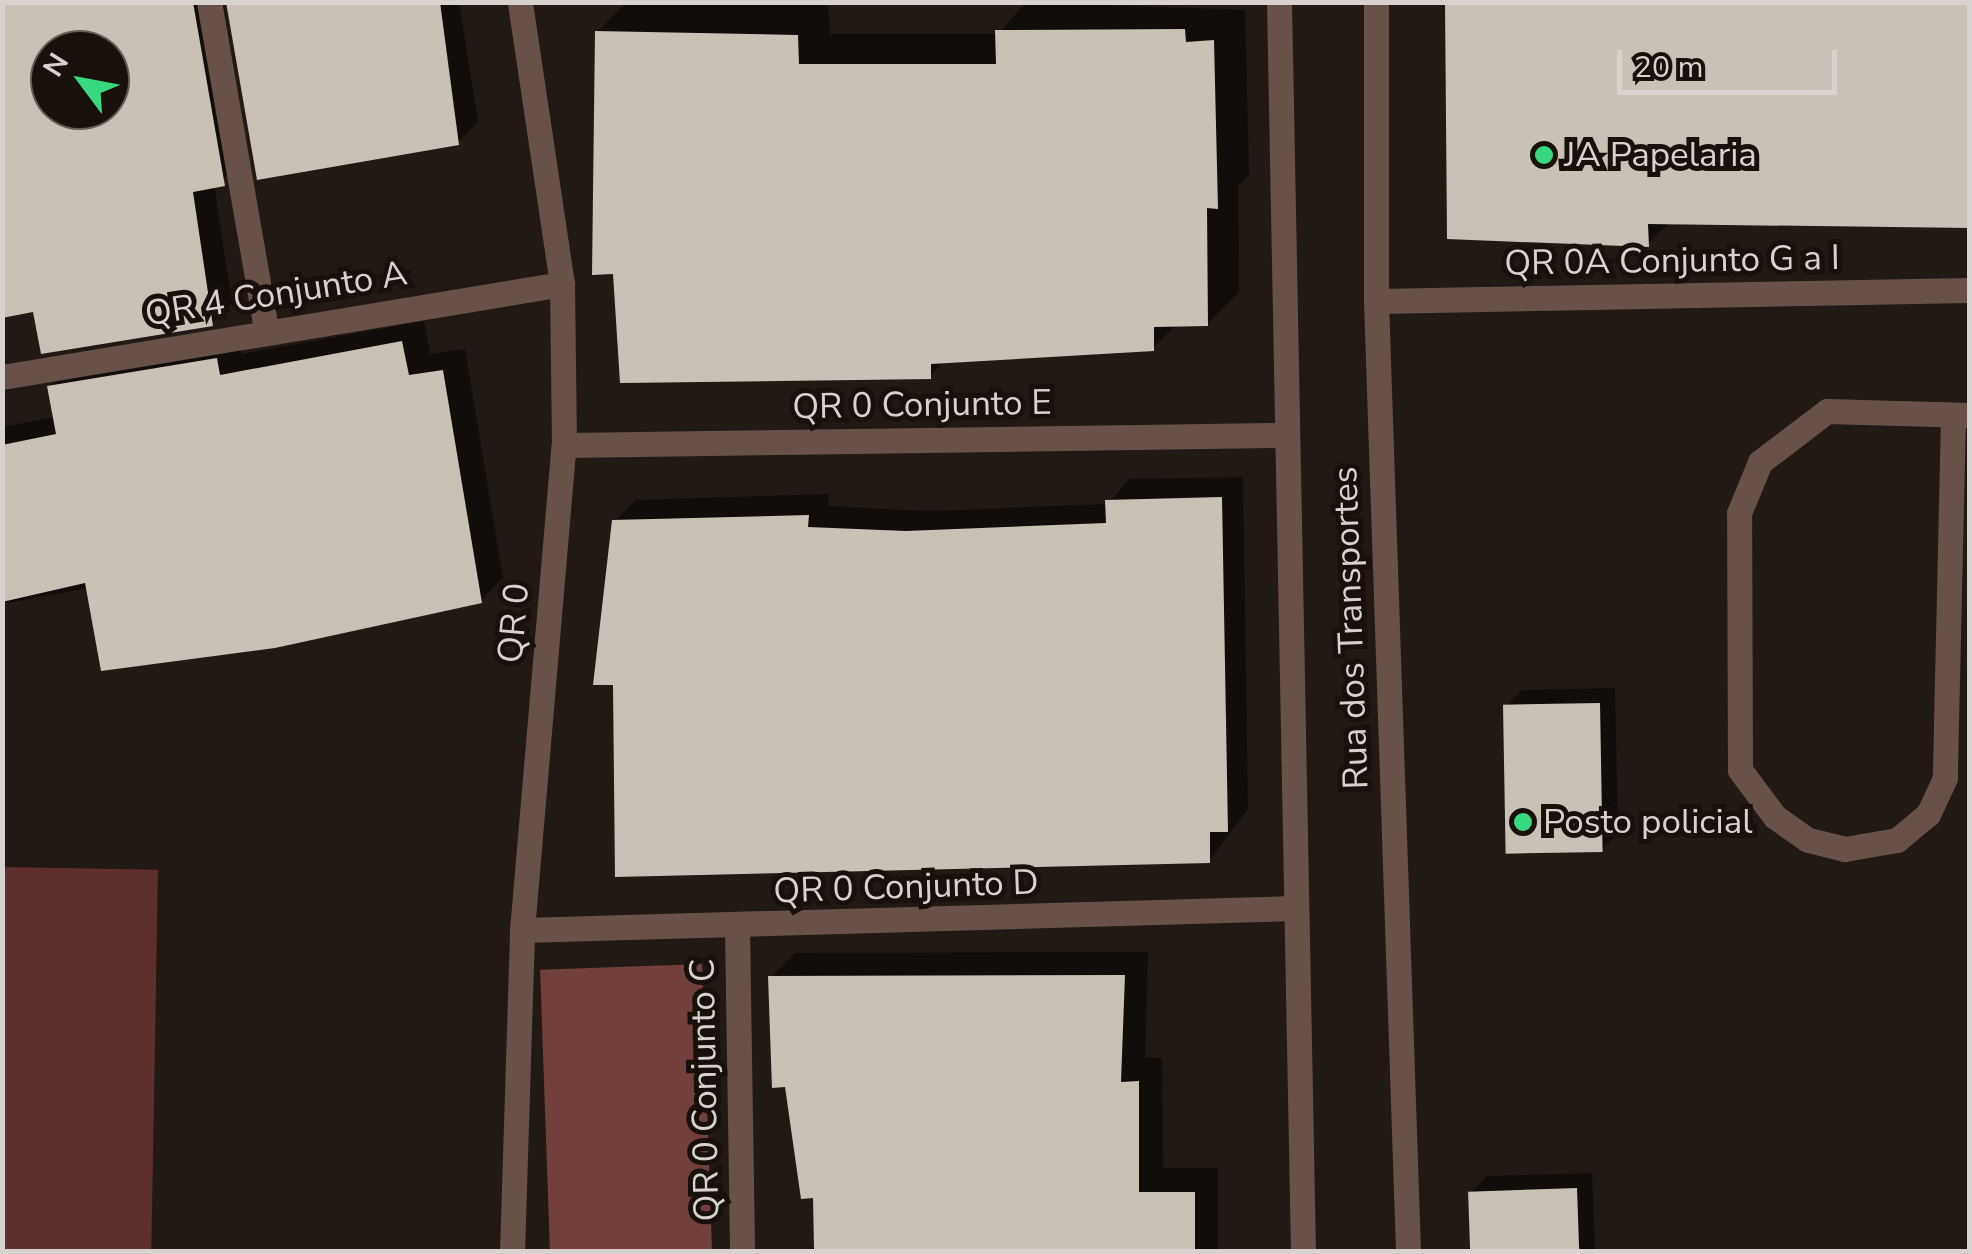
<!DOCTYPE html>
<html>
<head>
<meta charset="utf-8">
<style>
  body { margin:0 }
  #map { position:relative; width:1972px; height:1254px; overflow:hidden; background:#211913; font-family:"Nunito Sans",sans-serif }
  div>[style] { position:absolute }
  .green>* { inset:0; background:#5e2f2d; transform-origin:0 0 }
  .forest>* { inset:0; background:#723f3d; transform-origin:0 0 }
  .shadow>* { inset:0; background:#0007 }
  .building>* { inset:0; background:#c9c1b6; transform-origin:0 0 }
  .minor>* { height:25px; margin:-12.5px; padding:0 12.5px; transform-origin:12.5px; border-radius:12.5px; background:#675149 }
  .dots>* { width:28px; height:28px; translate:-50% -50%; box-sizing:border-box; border:5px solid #18100a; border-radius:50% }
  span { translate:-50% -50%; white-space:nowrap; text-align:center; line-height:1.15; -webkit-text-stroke:10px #18100a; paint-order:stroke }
  .poi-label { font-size:35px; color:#d8d2ce }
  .left { translate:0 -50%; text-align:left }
  .street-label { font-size:35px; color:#d8d2ce }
  .frame { position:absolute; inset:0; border:5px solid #d8d2ce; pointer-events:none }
  .north { position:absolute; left:30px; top:30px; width:100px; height:100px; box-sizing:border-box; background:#18100a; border:2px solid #655e58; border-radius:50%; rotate:302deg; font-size:28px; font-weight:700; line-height:40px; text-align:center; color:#d8d2ce }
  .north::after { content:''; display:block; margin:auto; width:35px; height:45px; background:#38d87f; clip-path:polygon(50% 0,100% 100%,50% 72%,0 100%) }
  .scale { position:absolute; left:1617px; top:50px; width:220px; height:45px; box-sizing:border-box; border:5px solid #d8d2ce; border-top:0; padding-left:12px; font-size:30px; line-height:35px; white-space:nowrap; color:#d8d2ce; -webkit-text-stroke:8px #18100a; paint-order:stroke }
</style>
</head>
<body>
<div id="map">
  <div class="green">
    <div style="left:3px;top:867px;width:155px;height:384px;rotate:1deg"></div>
  </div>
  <div class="forest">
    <div style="left:702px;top:964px;width:287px;height:162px;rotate:88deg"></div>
  </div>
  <div class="shadow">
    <div style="clip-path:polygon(evenodd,2px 2px,218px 2px,243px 164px,214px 185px,232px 303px,212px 323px,43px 351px,2px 2px,50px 50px,110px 50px,110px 110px,50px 110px,50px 50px)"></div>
    <div style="clip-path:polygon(228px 2px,459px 2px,478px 122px,458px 142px)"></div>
    <div style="clip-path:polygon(627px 2px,828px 4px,830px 34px,998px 34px,1026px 2px,1245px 10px,1249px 175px,1238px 186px,1239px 292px,1207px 324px,1177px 324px,1153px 348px,946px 360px,930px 376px,597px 32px)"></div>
    <div style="clip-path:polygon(1447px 2px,1670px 222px,1648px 244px)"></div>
    <div style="clip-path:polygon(424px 321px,430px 354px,465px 349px,503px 578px,481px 600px,88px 588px,2px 604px,2px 427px,55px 417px,49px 387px,72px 365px,239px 337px,242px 354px)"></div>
    <div style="clip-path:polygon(1243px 477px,1248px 809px,1209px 861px,615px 521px,636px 500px,829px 494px,828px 506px,929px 511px,1108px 504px,1129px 479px)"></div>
    <div style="clip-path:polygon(1615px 688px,1618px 834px,1601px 850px,1506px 706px,1522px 690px)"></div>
    <div style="clip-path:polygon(1148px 952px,1145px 1058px,1162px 1058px,1163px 1168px,1218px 1168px,1218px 1252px,813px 1252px,813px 1195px,771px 977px,795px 953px)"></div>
    <div style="clip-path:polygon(1592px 1173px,1595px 1252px,1472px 1252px,1471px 1192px,1487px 1176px)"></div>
  </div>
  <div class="building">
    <div style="clip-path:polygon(evenodd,2px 2px,193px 2px,225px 186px,193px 192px,213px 326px,41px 354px,33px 312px,2px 318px,2px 2px,50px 50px,110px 50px,110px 110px,50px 110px,50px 50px)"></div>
    <div style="clip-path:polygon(226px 2px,440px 2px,459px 145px,257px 180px)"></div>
    <div style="clip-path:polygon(1445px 2px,1970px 2px,1970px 228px,1648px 224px,1649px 247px,1447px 239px)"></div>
    <div style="clip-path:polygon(1185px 29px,1186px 42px,1214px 40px,1218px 209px,1207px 208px,1208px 326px,1154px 327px,1154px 351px,931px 364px,931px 379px,620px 383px,613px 274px,592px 275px,595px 31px,798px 35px,799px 64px,996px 64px,995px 30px)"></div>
    <div style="clip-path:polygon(402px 341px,409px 375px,443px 370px,482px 603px,275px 648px,101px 671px,85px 583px,2px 602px,2px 445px,56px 434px,47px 386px,217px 358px,220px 375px)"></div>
    <div style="clip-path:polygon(1222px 497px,1228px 832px,1210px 832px,1210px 863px,615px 877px,613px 685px,593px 685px,612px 520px,809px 515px,808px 527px,906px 531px,1106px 523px,1105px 500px)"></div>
    <div style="left:1600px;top:703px;width:149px;height:97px;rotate:89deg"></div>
    <div style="clip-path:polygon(1125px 975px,1121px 1082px,1139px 1081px,1139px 1192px,1195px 1192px,1195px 1252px,814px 1252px,813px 1198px,801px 1199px,785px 1087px,772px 1088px,768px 976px)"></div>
    <div style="left:1577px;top:1188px;width:64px;height:109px;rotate:88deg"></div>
  </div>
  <div class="minor">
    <div style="left:209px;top:2px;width:332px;rotate:80.1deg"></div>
    <div style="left:1279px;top:2px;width:1250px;rotate:88.9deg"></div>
    <div style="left:1376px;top:2px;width:299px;rotate:90deg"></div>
    <div style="left:1376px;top:301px;width:952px;rotate:88.07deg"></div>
    <div style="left:1376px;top:301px;width:594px;rotate:-1.06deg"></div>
    <div style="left:2px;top:377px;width:568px;rotate:-9.43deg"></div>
    <div style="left:1953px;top:416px;width:362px;rotate:91.3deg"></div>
    <div style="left:1945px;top:778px;width:40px;rotate:115deg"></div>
    <div style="left:1928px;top:814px;width:40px;rotate:140deg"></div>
    <div style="left:1897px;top:840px;width:53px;rotate:170.2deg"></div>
    <div style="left:1845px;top:849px;width:38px;rotate:-166deg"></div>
    <div style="left:1808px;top:840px;width:40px;rotate:-145.1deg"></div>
    <div style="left:1775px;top:817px;width:59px;rotate:-126.7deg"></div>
    <div style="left:1740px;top:770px;width:257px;rotate:-90.2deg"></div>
    <div style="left:1739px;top:513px;width:55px;rotate:-67.6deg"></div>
    <div style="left:1760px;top:462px;width:84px;rotate:-37.3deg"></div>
    <div style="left:1827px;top:411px;width:143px;rotate:1.6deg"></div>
    <div style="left:564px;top:445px;width:717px;rotate:-0.8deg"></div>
    <div style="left:737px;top:928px;width:324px;rotate:89.1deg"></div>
    <div style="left:522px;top:930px;width:771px;rotate:-1.63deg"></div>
    <div style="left:512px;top:1252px;width:322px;rotate:-88.2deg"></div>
    <div style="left:522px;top:930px;width:487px;rotate:-85.1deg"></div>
    <div style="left:564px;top:445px;width:161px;rotate:-90.7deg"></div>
    <div style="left:562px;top:284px;width:285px;rotate:-98.5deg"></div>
  </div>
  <div class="dots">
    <div style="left:1544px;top:155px;background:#38d87f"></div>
    <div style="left:1523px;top:822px;background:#38d87f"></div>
  </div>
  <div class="poi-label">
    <span class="left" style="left:1564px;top:155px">JA Papelaria</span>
    <span class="left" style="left:1543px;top:822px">Posto policial</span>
  </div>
  <div class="street-label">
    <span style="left:1672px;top:261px;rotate:-1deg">QR 0A Conjunto G a I</span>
    <span style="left:276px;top:294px;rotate:-9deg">QR 4 Conjunto A</span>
    <span style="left:922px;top:405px;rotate:-1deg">QR 0 Conjunto E</span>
    <span style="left:514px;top:623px;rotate:-85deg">QR 0</span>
    <span style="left:1351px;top:628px;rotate:-92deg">Rua dos Transportes</span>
    <span style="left:906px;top:887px;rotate:-2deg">QR 0 Conjunto D</span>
    <span style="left:705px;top:1090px;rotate:-91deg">QR 0 Conjunto C</span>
  </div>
  <div class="frame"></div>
  <div class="north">N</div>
  <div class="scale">20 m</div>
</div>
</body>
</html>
